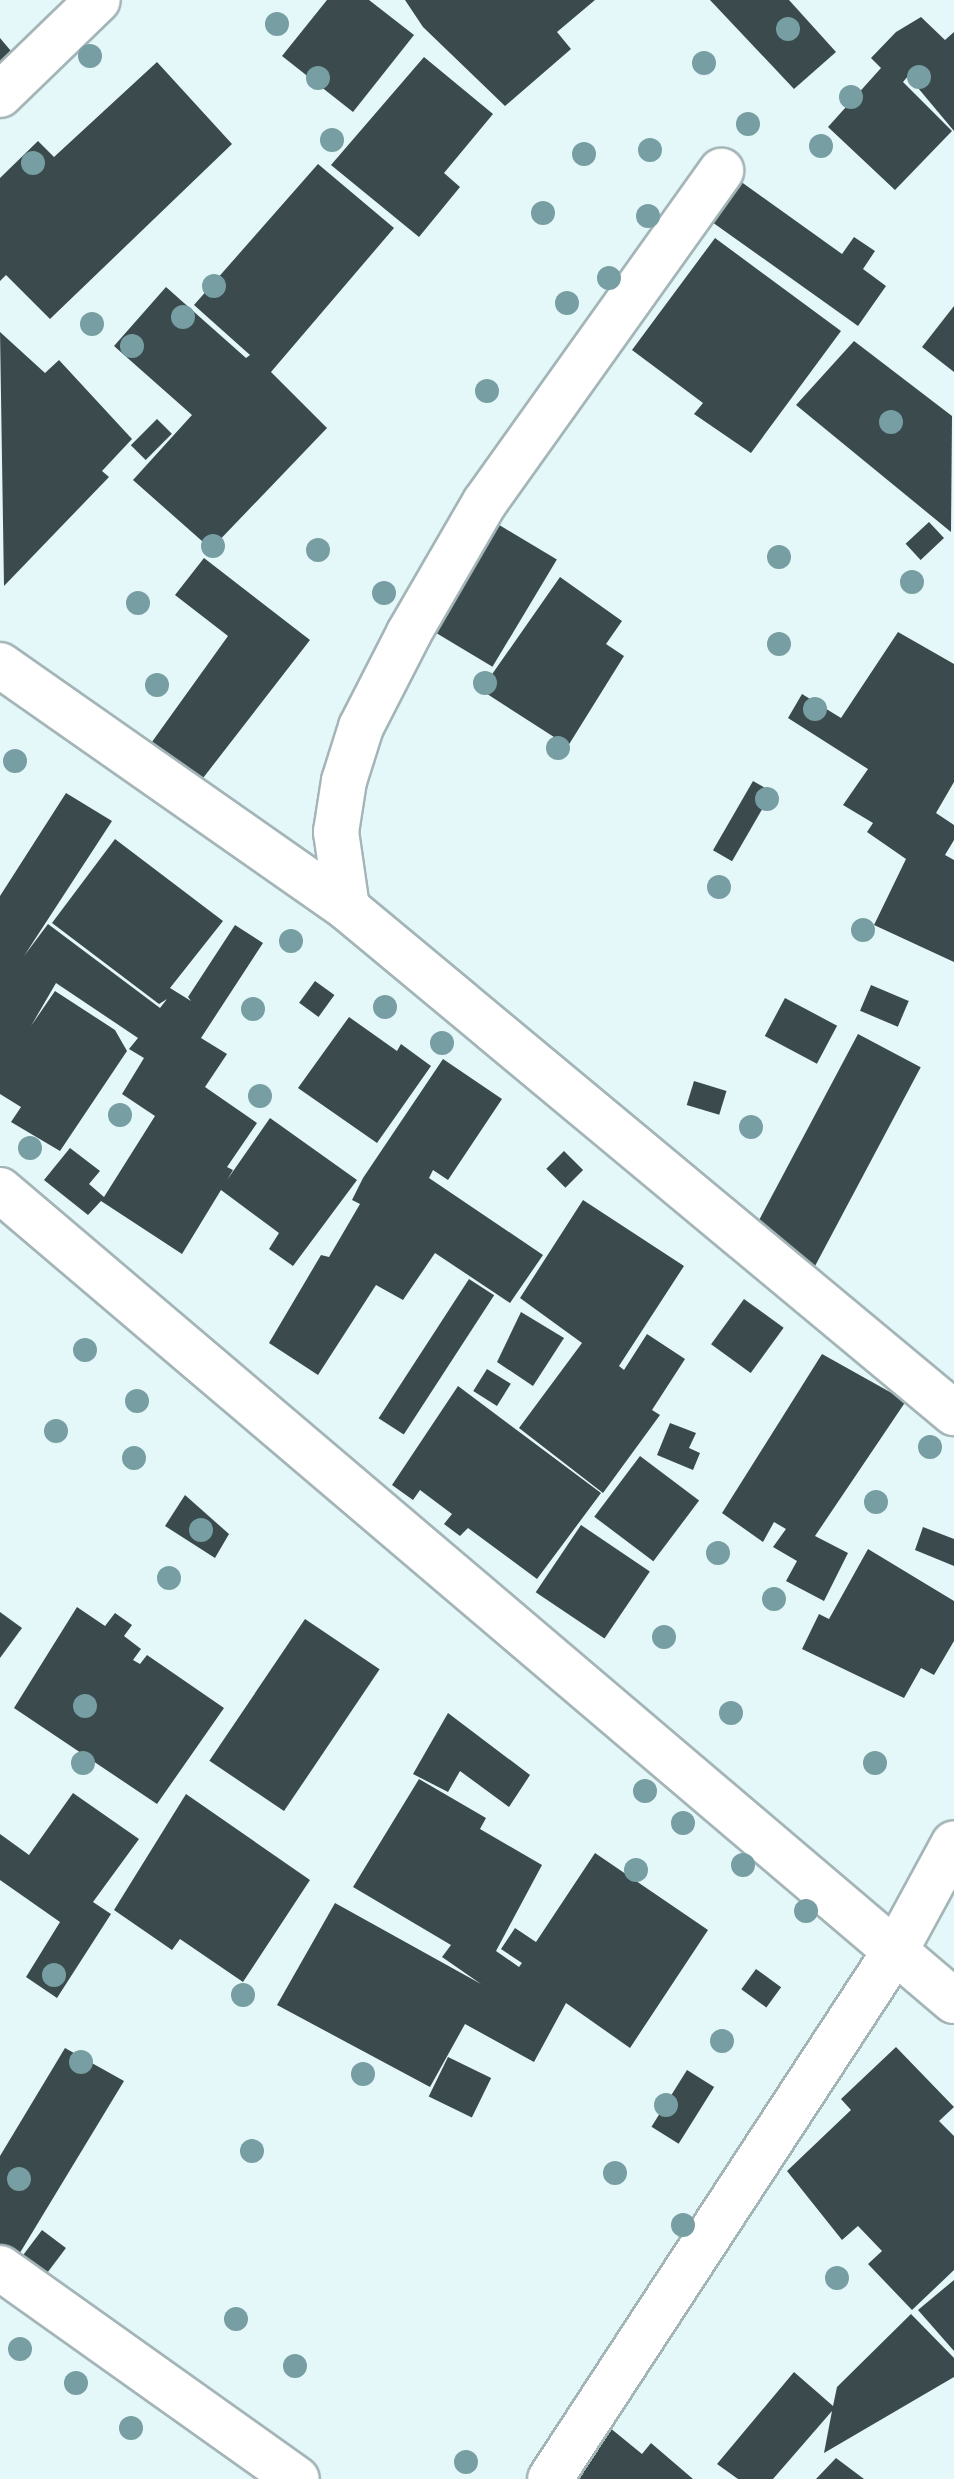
<!DOCTYPE html>
<html>
<head>
<meta charset="utf-8">
<style>
  body { margin:0 }
  #map { position:relative; width:954px; height:2479px; overflow:hidden; background:#e4f7f9; font-family:"Public Sans",sans-serif }
  div>[style] { position:absolute }
  .building>* { inset:0; background:#3b4b4d; transform-origin:0 0 }
  .roads { filter:drop-shadow(2px 0 #a4b5b8) drop-shadow(-2px 0 #a4b5b8) drop-shadow(0 2px #a4b5b8) drop-shadow(0 -2px #a4b5b8) }
  .street>* { height:44px; margin:-22px; padding:0 22px; transform-origin:22px; border-radius:22px; background:#fff }
  .trees>* { width:24px; height:24px; margin:-12px; border-radius:50%; background:#779ea2 }
  span { translate:-50% -50%; white-space:nowrap; text-align:center; line-height:1.15; -webkit-text-stroke:8px #e4f7f9; paint-order:stroke }
</style>
</head>
<body>
<div id="map">
  <div class="building">
    <div style="clip-path:polygon(327px 0,369px 0,414px 35px,353px 112px,282px 56px)"></div>
    <div style="clip-path:polygon(405px 0,595px 0,557px 32px,571px 49px,505px 106px,423px 27px)"></div>
    <div style="clip-path:polygon(710px 0,789px 0,836px 52px,794px 89px)"></div>
    <div style="clip-path:polygon(921px 17px,945px 40px,954px 32px,954px 131px,908px 76px,903px 82px,952px 131px,895px 190px,828px 127px,881px 68px,871px 58px,896px 32px)"></div>
    <div style="clip-path:polygon(0 38px,16px 57px,0 74px)"></div>
    <div style="clip-path:polygon(424px 57px,493px 114px,444px 173px,460px 187px,419px 237px,331px 165px)"></div>
    <div style="clip-path:polygon(157px 62px,232px 144px,50px 319px,6px 275px,0 281px,0 178px,38px 141px,54px 157px)"></div>
    <div style="clip-path:polygon(318px 164px,394px 228px,271px 372px,327px 428px,211px 549px,133px 480px,192px 415px,114px 346px,166px 287px,246px 358px,250px 355px,194px 305px)"></div>
    <div style="clip-path:polygon(733px 176px,842px 254px,854px 237px,875px 251px,863px 269px,886px 286px,858px 326px,705px 217px)"></div>
    <div style="clip-path:polygon(715px 238px,841px 331px,751px 453px,694px 414px,703px 403px,632px 350px)"></div>
    <div style="clip-path:polygon(954px 306px,954px 372px,922px 347px)"></div>
    <div style="clip-path:polygon(0 332px,45px 373px,59px 360px,132px 439px,102px 471px,109px 477px,4px 586px)"></div>
    <div style="clip-path:polygon(854px 341px,952px 416px,951px 532px,796px 405px)"></div>
    <div style="left:157px;top:419px;width:21px;height:37px;rotate:45deg"></div>
    <div style="left:929px;top:522px;width:22px;height:32px;rotate:47deg"></div>
    <div style="left:496px;top:523px;width:71px;height:125px;rotate:31deg"></div>
    <div style="clip-path:polygon(204px 558px,310px 640px,193px 791px,144px 753px,228px 636px,175px 595px)"></div>
    <div style="clip-path:polygon(560px 577px,622px 621px,606px 644px,624px 656px,568px 746px,481px 690px)"></div>
    <div style="clip-path:polygon(898px 632px,954px 664px,954px 782px,936px 813px,954px 825px,954px 840px,945px 855px,954px 860px,954px 962px,874px 925px,906px 859px,867px 832px,873px 823px,843px 805px,868px 769px,788px 718px,802px 694px,841px 718px)"></div>
    <div style="left:753px;top:781px;width:22px;height:80px;rotate:30deg"></div>
    <div style="clip-path:polygon(66px 793px,112px 821px,24px 956px,48px 924px,160px 1008px,167px 999px,159px 1004px,52px 923px,115px 839px,223px 921px,170px 988px,191px 1001px,188px 997px,235px 925px,263px 943px,201px 1038px,227px 1054px,205px 1087px,257px 1123px,227px 1167px,233px 1170px,227px 1180px,270px 1118px,357px 1180px,293px 1266px,269px 1249px,279px 1233px,221px 1190px,182px 1254px,101px 1201px,88px 1215px,44px 1180px,70px 1148px,100px 1171px,89px 1184px,104px 1197px,155px 1116px,122px 1094px,144px 1058px,129px 1049px,138px 1038px,56px 983px,31px 1026px,55px 991px,115px 1030px,127px 1051px,60px 1151px,11px 1122px,21px 1107px,0 1094px,0 896px)"></div>
    <div style="left:315px;top:981px;width:24px;height:27px;rotate:36deg"></div>
    <div style="left:871px;top:985px;width:41px;height:28px;rotate:23deg"></div>
    <div style="left:785px;top:998px;width:59px;height:43px;rotate:28deg"></div>
    <div style="clip-path:polygon(349px 1017px,397px 1051px,401px 1044px,431px 1066px,377px 1143px,298px 1088px)"></div>
    <div style="left:858px;top:1034px;width:71px;height:227px;rotate:28deg"></div>
    <div style="clip-path:polygon(443px 1059px,502px 1099px,448px 1180px,433px 1170px,429px 1178px,543px 1255px,510px 1303px,435px 1253px,403px 1300px,376px 1285px,318px 1375px,269px 1343px,321px 1255px,329px 1257px,360px 1204px,352px 1200px,363px 1178px)"></div>
    <div style="left:694px;top:1081px;width:34px;height:25px;rotate:17deg"></div>
    <div style="left:564px;top:1151px;width:27px;height:25px;rotate:45deg"></div>
    <div style="clip-path:polygon(583px 1200px,684px 1266px,619px 1366px,624px 1370px,647px 1334px,685px 1359px,652px 1410px,660px 1415px,603px 1493px,519px 1428px,582px 1343px,520px 1298px)"></div>
    <div style="left:469px;top:1279px;width:30px;height:166px;rotate:33deg"></div>
    <div style="left:744px;top:1299px;width:49px;height:56px;rotate:36deg"></div>
    <div style="clip-path:polygon(521px 1312px,564px 1338px,533px 1386px,497px 1362px)"></div>
    <div style="clip-path:polygon(822px 1354px,906px 1401px,815px 1536px,848px 1553px,824px 1601px,786px 1581px,797px 1561px,773px 1547px,786px 1529px,774px 1522px,763px 1542px,722px 1513px)"></div>
    <div style="left:487px;top:1369px;width:28px;height:26px;rotate:32deg"></div>
    <div style="clip-path:polygon(458px 1386px,601px 1493px,537px 1579px,468px 1528px,460px 1536px,444px 1524px,452px 1514px,420px 1490px,413px 1500px,392px 1485px)"></div>
    <div style="clip-path:polygon(670px 1423px,696px 1433px,689px 1448px,700px 1453px,693px 1470px,657px 1455px)"></div>
    <div style="left:640px;top:1456px;width:74px;height:76px;rotate:37deg"></div>
    <div style="clip-path:polygon(185px 1495px,229px 1534px,215px 1558px,165px 1526px)"></div>
    <div style="left:581px;top:1525px;width:83px;height:81px;rotate:34deg"></div>
    <div style="clip-path:polygon(923px 1527px,954px 1539px,954px 1566px,915px 1550px)"></div>
    <div style="clip-path:polygon(868px 1549px,954px 1601px,954px 1641px,934px 1675px,921px 1668px,904px 1698px,802px 1649px,819px 1614px,829px 1619px)"></div>
    <div style="clip-path:polygon(77px 1607px,105px 1626px,115px 1613px,132px 1625px,124px 1636px,141px 1649px,133px 1660px,140px 1664px,147px 1655px,224px 1708px,157px 1804px,14px 1708px)"></div>
    <div style="clip-path:polygon(0 1612px,22px 1628px,0 1658px)"></div>
    <div style="left:305px;top:1619px;width:90px;height:171px;rotate:34deg"></div>
    <div style="clip-path:polygon(448px 1713px,530px 1775px,509px 1807px,460px 1771px,448px 1792px,413px 1774px)"></div>
    <div style="clip-path:polygon(419px 1779px,486px 1818px,480px 1829px,542px 1865px,496px 1951px,519px 1967px,522px 1963px,501px 1949px,515px 1928px,536px 1942px,595px 1853px,708px 1930px,630px 2048px,566px 2003px,534px 2062px,465px 2024px,430px 2087px,277px 2005px,335px 1903px,481px 1984px,442px 1957px,451px 1945px,353px 1887px)"></div>
    <div style="clip-path:polygon(73px 1793px,139px 1839px,93px 1902px,111px 1914px,57px 1998px,26px 1977px,60px 1922px,0 1880px,0 1834px,29px 1855px)"></div>
    <div style="clip-path:polygon(186px 1794px,310px 1880px,243px 1982px,180px 1939px,172px 1950px,114px 1910px)"></div>
    <div style="left:756px;top:1969px;width:31px;height:25px;rotate:36deg"></div>
    <div style="clip-path:polygon(896px 2047px,954px 2107px,939px 2121px,954px 2136px,954px 2270px,912px 2310px,868px 2264px,882px 2251px,858px 2226px,842px 2240px,787px 2171px,851px 2110px,841px 2099px)"></div>
    <div style="clip-path:polygon(65px 2048px,124px 2081px,18px 2256px,0 2245px,0 2156px)"></div>
    <div style="left:448px;top:2057px;width:48px;height:44px;rotate:26deg"></div>
    <div style="left:687px;top:2070px;width:32px;height:67px;rotate:32deg"></div>
    <div style="left:42px;top:2230px;width:30px;height:36px;rotate:37deg"></div>
    <div style="clip-path:polygon(954px 2280px,954px 2351px,918px 2310px)"></div>
    <div style="clip-path:polygon(911px 2314px,954px 2358px,954px 2377px,824px 2453px,832px 2411px,773px 2479px,738px 2479px,717px 2464px,794px 2372px,833px 2406px,837px 2387px)"></div>
    <div style="clip-path:polygon(604px 2423px,642px 2454px,651px 2443px,693px 2479px,567px 2479px)"></div>
    <div style="clip-path:polygon(836px 2458px,864px 2479px,816px 2479px)"></div>
  </div>
  <div class="roads">
    <div class="street">
      <div style="left:0;top:95px;width:136px;rotate:-44.1deg"></div>
      <div style="left:0;top:665px;width:424px;rotate:35deg"></div>
      <div style="left:347px;top:908px;width:790px;rotate:39.76deg"></div>
      <div style="left:347px;top:908px;width:77px;rotate:-98.2deg"></div>
      <div style="left:336px;top:832px;width:52px;rotate:-81.1deg"></div>
      <div style="left:344px;top:781px;width:57px;rotate:-72.5deg"></div>
      <div style="left:361px;top:727px;width:106px;rotate:-62.9deg"></div>
      <div style="left:409px;top:633px;width:151px;rotate:-59.9deg"></div>
      <div style="left:485px;top:502px;width:407px;rotate:-54.5deg"></div>
      <div style="left:0;top:1190px;width:1252px;rotate:40.37deg"></div>
      <div style="left:0;top:2268px;width:364px;rotate:35.4deg"></div>
      <div style="left:550px;top:2479px;width:634px;rotate:-56.84deg"></div>
      <div style="left:897px;top:1948px;width:119px;rotate:-61.5deg"></div>
    </div>
  </div>
  <div class="trees">
    <div style="left:277px;top:24px"></div>
    <div style="left:788px;top:29px"></div>
    <div style="left:90px;top:56px"></div>
    <div style="left:704px;top:63px"></div>
    <div style="left:919px;top:77px"></div>
    <div style="left:318px;top:78px"></div>
    <div style="left:851px;top:97px"></div>
    <div style="left:748px;top:124px"></div>
    <div style="left:332px;top:140px"></div>
    <div style="left:821px;top:146px"></div>
    <div style="left:650px;top:150px"></div>
    <div style="left:584px;top:154px"></div>
    <div style="left:33px;top:163px"></div>
    <div style="left:543px;top:213px"></div>
    <div style="left:648px;top:216px"></div>
    <div style="left:609px;top:278px"></div>
    <div style="left:214px;top:286px"></div>
    <div style="left:567px;top:303px"></div>
    <div style="left:183px;top:317px"></div>
    <div style="left:92px;top:324px"></div>
    <div style="left:132px;top:346px"></div>
    <div style="left:487px;top:391px"></div>
    <div style="left:891px;top:422px"></div>
    <div style="left:213px;top:546px"></div>
    <div style="left:318px;top:550px"></div>
    <div style="left:779px;top:557px"></div>
    <div style="left:912px;top:582px"></div>
    <div style="left:384px;top:593px"></div>
    <div style="left:138px;top:603px"></div>
    <div style="left:779px;top:644px"></div>
    <div style="left:485px;top:683px"></div>
    <div style="left:157px;top:685px"></div>
    <div style="left:815px;top:709px"></div>
    <div style="left:558px;top:748px"></div>
    <div style="left:15px;top:761px"></div>
    <div style="left:767px;top:799px"></div>
    <div style="left:719px;top:887px"></div>
    <div style="left:863px;top:930px"></div>
    <div style="left:291px;top:941px"></div>
    <div style="left:385px;top:1007px"></div>
    <div style="left:253px;top:1009px"></div>
    <div style="left:442px;top:1043px"></div>
    <div style="left:260px;top:1096px"></div>
    <div style="left:120px;top:1115px"></div>
    <div style="left:751px;top:1127px"></div>
    <div style="left:30px;top:1148px"></div>
    <div style="left:85px;top:1350px"></div>
    <div style="left:137px;top:1401px"></div>
    <div style="left:56px;top:1431px"></div>
    <div style="left:930px;top:1447px"></div>
    <div style="left:134px;top:1458px"></div>
    <div style="left:876px;top:1502px"></div>
    <div style="left:201px;top:1530px"></div>
    <div style="left:718px;top:1553px"></div>
    <div style="left:169px;top:1578px"></div>
    <div style="left:774px;top:1599px"></div>
    <div style="left:664px;top:1637px"></div>
    <div style="left:85px;top:1706px"></div>
    <div style="left:731px;top:1713px"></div>
    <div style="left:83px;top:1763px"></div>
    <div style="left:875px;top:1763px"></div>
    <div style="left:645px;top:1791px"></div>
    <div style="left:683px;top:1823px"></div>
    <div style="left:743px;top:1865px"></div>
    <div style="left:636px;top:1870px"></div>
    <div style="left:806px;top:1911px"></div>
    <div style="left:54px;top:1975px"></div>
    <div style="left:243px;top:1995px"></div>
    <div style="left:722px;top:2041px"></div>
    <div style="left:81px;top:2062px"></div>
    <div style="left:363px;top:2074px"></div>
    <div style="left:666px;top:2105px"></div>
    <div style="left:252px;top:2151px"></div>
    <div style="left:615px;top:2173px"></div>
    <div style="left:19px;top:2179px"></div>
    <div style="left:683px;top:2225px"></div>
    <div style="left:837px;top:2278px"></div>
    <div style="left:236px;top:2319px"></div>
    <div style="left:20px;top:2349px"></div>
    <div style="left:295px;top:2366px"></div>
    <div style="left:76px;top:2383px"></div>
    <div style="left:131px;top:2428px"></div>
    <div style="left:466px;top:2462px"></div>
  </div>
</div>
</body>
</html>
